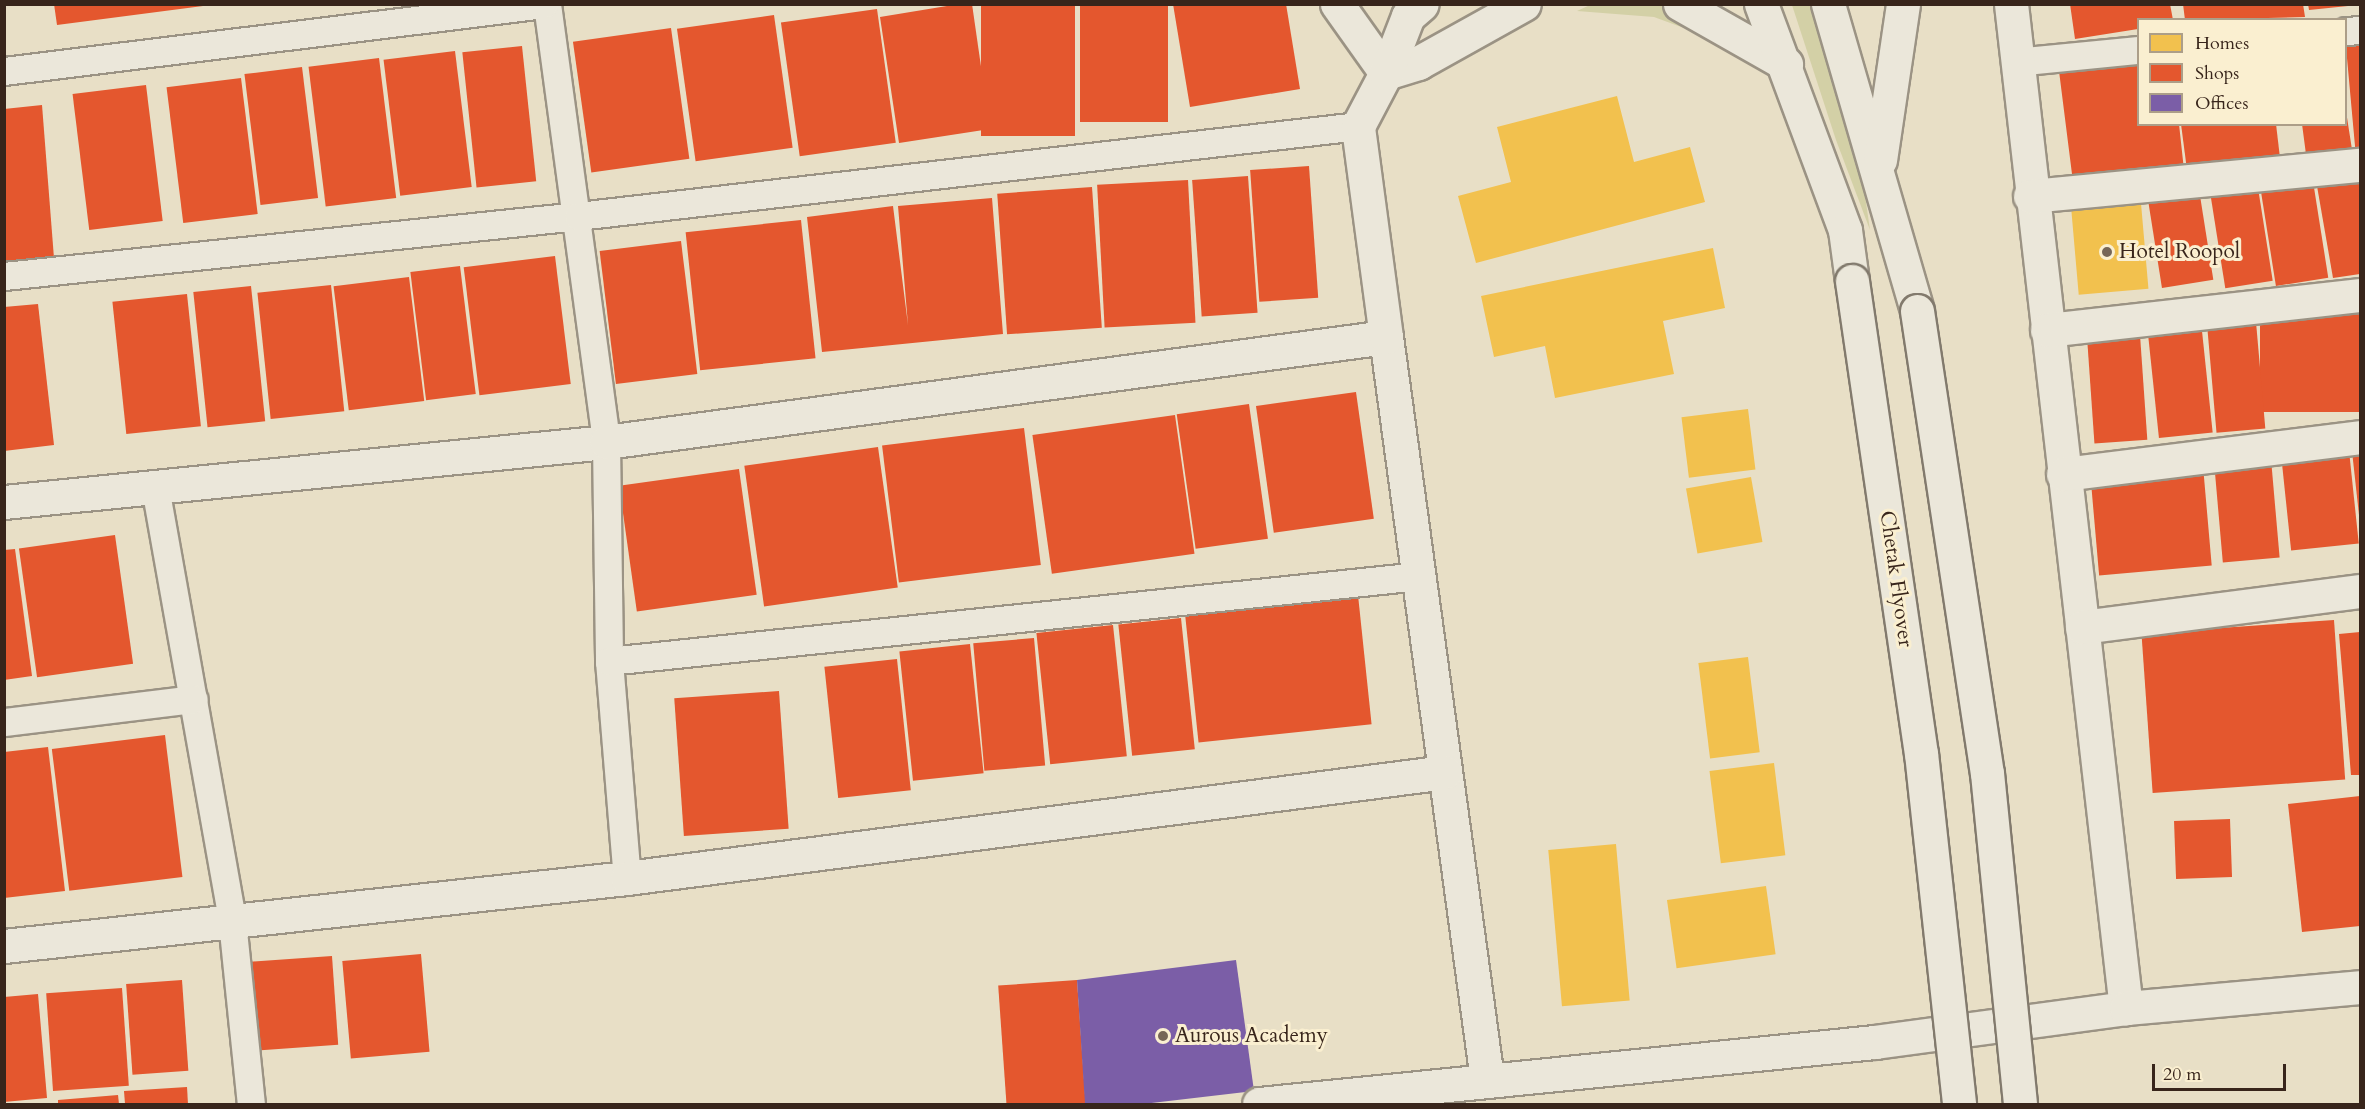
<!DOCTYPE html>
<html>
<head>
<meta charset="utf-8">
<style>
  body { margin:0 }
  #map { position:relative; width:2365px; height:1109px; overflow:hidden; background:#e8dfc6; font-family:Cardo,serif }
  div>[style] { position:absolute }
  .green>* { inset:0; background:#d3d0a6 }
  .homes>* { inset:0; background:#f2c14e; transform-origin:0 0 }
  .shops>* { inset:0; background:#e4572e; transform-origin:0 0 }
  .offices>* { inset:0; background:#7b5ea7 }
  .roads { filter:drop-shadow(2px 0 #9b9384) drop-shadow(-2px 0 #9b9384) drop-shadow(0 2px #9b9384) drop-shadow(0 -2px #9b9384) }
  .lane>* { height:27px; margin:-13.5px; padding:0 13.5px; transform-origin:13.5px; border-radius:13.5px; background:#ebe7da }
  .street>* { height:33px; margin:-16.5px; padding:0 16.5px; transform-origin:16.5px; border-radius:16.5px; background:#ebe7da }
  .secondary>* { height:33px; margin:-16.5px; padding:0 16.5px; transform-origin:16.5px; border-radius:16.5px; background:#ebe7da }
  .bridges { filter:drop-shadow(2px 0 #827a6d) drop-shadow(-2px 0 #827a6d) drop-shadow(0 2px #827a6d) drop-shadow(0 -2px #827a6d) }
  .secondary-bridge>* { height:33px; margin:-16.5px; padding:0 16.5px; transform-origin:16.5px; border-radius:16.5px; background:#ebe7da }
  .dots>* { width:16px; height:16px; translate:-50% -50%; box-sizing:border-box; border:3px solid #faefd0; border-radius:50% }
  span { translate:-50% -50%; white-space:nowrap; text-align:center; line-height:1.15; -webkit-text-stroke:6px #faefd0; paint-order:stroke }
  .poi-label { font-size:21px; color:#38251b }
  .left { translate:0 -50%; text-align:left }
  .street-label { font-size:21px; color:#38251b }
  .frame { position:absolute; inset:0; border:6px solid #38251b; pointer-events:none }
  .legend { position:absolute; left:2137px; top:18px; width:210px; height:108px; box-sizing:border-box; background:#faefd0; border:2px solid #ac9e88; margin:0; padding:8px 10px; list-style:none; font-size:18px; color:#38251b }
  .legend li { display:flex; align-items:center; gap:12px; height:30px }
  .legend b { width:30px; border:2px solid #ac9e88 }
  .scale { position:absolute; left:2152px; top:1064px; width:134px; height:27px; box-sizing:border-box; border:3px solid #38251b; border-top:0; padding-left:8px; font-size:18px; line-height:21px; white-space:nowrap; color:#38251b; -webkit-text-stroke:4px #faefd0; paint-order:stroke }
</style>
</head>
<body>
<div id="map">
  <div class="green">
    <div style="clip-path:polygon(1590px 5px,1692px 5px,1711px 38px,1654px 17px,1577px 11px)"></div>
    <div style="clip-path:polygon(1792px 5px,1815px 5px,1858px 147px,1870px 230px,1836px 140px)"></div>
  </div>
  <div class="homes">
    <div style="clip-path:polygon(1617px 96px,1634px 162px,1690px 147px,1705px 202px,1476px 263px,1458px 196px,1511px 182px,1497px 127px)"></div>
    <div style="left:2140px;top:192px;width:97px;height:70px;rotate:85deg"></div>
    <div style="clip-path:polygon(1713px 248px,1725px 308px,1663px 321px,1674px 374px,1555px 398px,1545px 346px,1494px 357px,1481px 296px)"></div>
    <div style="left:1748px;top:409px;width:61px;height:67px;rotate:83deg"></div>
    <div style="left:1751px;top:477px;width:66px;height:66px;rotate:80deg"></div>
    <div style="left:1748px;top:657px;width:96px;height:50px;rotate:83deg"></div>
    <div style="left:1774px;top:763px;width:93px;height:65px;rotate:83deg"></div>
    <div style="left:1616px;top:844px;width:157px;height:68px;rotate:85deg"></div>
    <div style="left:1766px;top:886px;width:69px;height:100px;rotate:82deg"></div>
  </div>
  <div class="shops">
    <div style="clip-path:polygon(54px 4px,203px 4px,203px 6px,57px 25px)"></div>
    <div style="clip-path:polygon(959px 4px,972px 4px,990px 129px,899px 143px,880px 17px)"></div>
    <div style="left:981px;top:4px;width:94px;height:132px"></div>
    <div style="left:1080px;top:4px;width:88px;height:118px"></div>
    <div style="clip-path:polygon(1173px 4px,1286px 4px,1300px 89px,1190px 107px)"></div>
    <div style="clip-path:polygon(2070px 4px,2170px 4px,2173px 20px,2138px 20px,2138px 29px,2075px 39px)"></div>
    <div style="clip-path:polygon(2183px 4px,2303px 4px,2305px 17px,2185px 20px)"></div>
    <div style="clip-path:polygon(2308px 4px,2348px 4px,2348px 6px,2309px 10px)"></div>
    <div style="left:877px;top:9px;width:135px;height:97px;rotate:82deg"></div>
    <div style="left:774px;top:15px;width:134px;height:98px;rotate:82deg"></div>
    <div style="left:671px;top:28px;width:132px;height:99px;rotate:82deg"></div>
    <div style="clip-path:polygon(2360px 45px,2360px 156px,2356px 157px,2346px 47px)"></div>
    <div style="left:522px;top:46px;width:136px;height:60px;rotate:84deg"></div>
    <div style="left:455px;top:51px;width:137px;height:72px;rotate:83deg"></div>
    <div style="left:379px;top:58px;width:141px;height:71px;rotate:83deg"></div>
    <div style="clip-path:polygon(2138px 62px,2138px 124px,2179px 124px,2184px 170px,2073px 182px,2059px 71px)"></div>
    <div style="left:302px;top:67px;width:132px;height:58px;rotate:83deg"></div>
    <div style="left:241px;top:78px;width:137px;height:75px;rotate:83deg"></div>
    <div style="left:146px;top:85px;width:137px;height:74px;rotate:83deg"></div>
    <div style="clip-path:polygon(42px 105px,54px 258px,4px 262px,4px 109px)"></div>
    <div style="clip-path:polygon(2346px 111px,2353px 156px,2307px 162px,2302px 124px,2346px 124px)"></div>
    <div style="clip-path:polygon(2181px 124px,2276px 124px,2280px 158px,2187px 170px)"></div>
    <div style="left:1309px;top:166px;width:132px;height:59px;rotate:86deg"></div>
    <div style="left:2312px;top:175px;width:104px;height:53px;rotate:81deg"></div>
    <div style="left:1248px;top:176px;width:137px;height:56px;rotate:86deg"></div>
    <div style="clip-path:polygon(2360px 179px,2360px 274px,2333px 278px,2317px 186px)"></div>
    <div style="left:1188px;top:180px;width:143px;height:91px;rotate:87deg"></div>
    <div style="left:2198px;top:183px;width:98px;height:52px;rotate:81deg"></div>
    <div style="left:1092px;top:187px;width:141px;height:95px;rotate:86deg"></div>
    <div style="left:2258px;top:188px;width:94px;height:48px;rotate:81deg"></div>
    <div style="clip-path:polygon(992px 198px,1003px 334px,822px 352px,807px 217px,893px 206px,908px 325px,898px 206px)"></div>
    <div style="left:801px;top:220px;width:139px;height:116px;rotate:84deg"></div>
    <div style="left:681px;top:241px;width:134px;height:82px;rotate:83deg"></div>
    <div style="left:555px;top:256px;width:129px;height:92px;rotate:83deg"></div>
    <div style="left:460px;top:266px;width:129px;height:50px;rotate:83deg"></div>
    <div style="left:409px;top:277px;width:125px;height:76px;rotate:83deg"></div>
    <div style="left:331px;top:285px;width:127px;height:74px;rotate:84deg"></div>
    <div style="left:251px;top:286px;width:136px;height:58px;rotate:84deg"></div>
    <div style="left:187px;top:294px;width:133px;height:75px;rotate:84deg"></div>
    <div style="clip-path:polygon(38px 304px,54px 445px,4px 451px,4px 307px)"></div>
    <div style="left:2360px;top:313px;width:99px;height:100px;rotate:90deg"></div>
    <div style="left:2256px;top:322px;width:107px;height:49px;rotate:85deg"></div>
    <div style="left:2202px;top:331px;width:102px;height:54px;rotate:84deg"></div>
    <div style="left:2140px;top:335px;width:105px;height:53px;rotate:86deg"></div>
    <div style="left:1356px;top:392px;width:128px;height:101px;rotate:82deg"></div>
    <div style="left:1249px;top:404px;width:136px;height:73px;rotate:82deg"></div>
    <div style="left:1175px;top:415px;width:140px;height:144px;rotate:82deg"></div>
    <div style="left:1024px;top:428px;width:138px;height:143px;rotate:83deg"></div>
    <div style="left:2348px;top:441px;width:103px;height:68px;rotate:84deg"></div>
    <div style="clip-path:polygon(2360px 441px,2360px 515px,2359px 515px,2351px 442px)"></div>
    <div style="left:878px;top:447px;width:142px;height:135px;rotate:82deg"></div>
    <div style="left:2271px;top:459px;width:99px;height:57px;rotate:85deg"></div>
    <div style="left:2203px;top:466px;width:100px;height:113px;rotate:85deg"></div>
    <div style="left:739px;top:469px;width:127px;height:121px;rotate:82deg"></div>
    <div style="left:115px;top:535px;width:130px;height:97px;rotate:82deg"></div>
    <div style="clip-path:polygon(15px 549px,32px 676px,4px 680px,4px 550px)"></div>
    <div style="left:1358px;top:595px;width:130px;height:174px;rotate:84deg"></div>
    <div style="left:1181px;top:618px;width:132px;height:63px;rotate:84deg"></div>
    <div style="left:2334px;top:620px;width:160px;height:193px;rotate:86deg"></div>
    <div style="left:1113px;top:625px;width:132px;height:77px;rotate:84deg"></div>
    <div style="clip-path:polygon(2360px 632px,2360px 775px,2351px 775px,2339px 634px)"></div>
    <div style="left:1034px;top:638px;width:128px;height:61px;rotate:85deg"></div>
    <div style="left:970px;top:644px;width:130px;height:71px;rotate:84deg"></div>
    <div style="left:897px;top:659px;width:132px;height:73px;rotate:84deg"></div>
    <div style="left:779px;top:691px;width:138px;height:105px;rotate:86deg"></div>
    <div style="left:165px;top:735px;width:143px;height:114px;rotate:83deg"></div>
    <div style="clip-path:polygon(48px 747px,65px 891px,4px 898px,4px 752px)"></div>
    <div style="clip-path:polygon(2360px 796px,2360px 926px,2302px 932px,2288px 804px)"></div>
    <div style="left:2230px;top:819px;width:58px;height:56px;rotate:88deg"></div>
    <div style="left:421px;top:954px;width:98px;height:79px;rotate:85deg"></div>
    <div style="left:332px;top:956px;width:89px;height:81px;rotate:86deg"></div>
    <div style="left:182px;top:980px;width:91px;height:56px;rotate:86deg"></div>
    <div style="left:1077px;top:980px;width:124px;height:79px;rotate:86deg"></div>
    <div style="left:122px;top:988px;width:98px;height:76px;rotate:86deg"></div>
    <div style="clip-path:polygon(38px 994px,47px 1098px,4px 1102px,4px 997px)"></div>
    <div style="clip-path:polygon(187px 1087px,188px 1104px,125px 1104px,124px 1091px)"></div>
    <div style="clip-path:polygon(118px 1095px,119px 1104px,58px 1104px,58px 1100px)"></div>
  </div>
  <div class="offices">
    <div style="clip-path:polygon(1236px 960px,1254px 1091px,1143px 1104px,1085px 1104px,1077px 980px)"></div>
  </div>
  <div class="roads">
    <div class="lane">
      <div style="left:547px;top:4px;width:442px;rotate:82.3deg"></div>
      <div style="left:606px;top:442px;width:219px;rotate:89.2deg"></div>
      <div style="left:609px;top:661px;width:218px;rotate:85.3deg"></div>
      <div style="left:2346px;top:31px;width:14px;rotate:-4deg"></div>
      <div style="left:2015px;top:62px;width:124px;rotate:-5.6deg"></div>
      <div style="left:4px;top:71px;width:544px;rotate:-7.07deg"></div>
      <div style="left:4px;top:276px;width:577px;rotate:-5.97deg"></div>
      <div style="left:578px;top:216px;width:785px;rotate:-6.58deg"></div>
      <div style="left:155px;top:487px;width:441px;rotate:79.9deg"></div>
      <div style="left:232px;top:921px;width:184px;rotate:84.1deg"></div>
      <div style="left:609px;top:661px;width:814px;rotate:-5.99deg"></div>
      <div style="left:4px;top:722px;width:191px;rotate:-6.9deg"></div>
    </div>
    <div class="street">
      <div style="left:1337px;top:4px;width:85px;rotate:54.6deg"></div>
      <div style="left:2011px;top:4px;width:1011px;rotate:83.47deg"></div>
      <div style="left:2030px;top:196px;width:331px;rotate:-5.4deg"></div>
      <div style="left:2047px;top:330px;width:315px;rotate:-6.4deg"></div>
      <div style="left:1386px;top:337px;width:749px;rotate:82.25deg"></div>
      <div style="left:2063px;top:474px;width:299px;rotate:-7.1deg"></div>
      <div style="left:2082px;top:627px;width:280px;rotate:-7.4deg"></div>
      <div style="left:4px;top:946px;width:627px;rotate:-6.23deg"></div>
      <div style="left:627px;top:878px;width:825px;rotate:-7.38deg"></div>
      <div style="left:1259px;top:1104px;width:619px;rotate:-5.75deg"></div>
      <div style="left:1875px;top:1042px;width:253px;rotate:-7.7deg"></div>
      <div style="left:2126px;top:1008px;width:235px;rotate:-5.1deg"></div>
    </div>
    <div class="secondary">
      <div style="left:1680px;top:4px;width:122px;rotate:29.5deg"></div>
      <div style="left:1761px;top:4px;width:241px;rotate:69.6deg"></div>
      <div style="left:1845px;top:230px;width:51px;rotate:82.2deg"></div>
      <div style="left:1828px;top:4px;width:320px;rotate:73.8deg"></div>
      <div style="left:1386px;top:73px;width:34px;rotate:-17deg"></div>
      <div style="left:1418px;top:63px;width:121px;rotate:-29.1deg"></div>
      <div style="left:1880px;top:160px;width:158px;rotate:-81.6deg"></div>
      <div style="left:4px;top:502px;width:605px;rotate:-5.69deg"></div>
      <div style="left:606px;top:442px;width:787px;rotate:-7.67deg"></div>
      <div style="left:1386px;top:337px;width:213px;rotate:-97.6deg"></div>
      <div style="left:1358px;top:126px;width:60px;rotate:-62.2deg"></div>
      <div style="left:1386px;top:73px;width:61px;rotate:-68.9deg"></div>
      <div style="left:1408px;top:16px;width:18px;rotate:-41deg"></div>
    </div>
  </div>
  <div class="bridges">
    <div class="secondary-bridge">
      <div style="left:1852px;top:281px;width:477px;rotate:81.7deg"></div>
      <div style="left:1921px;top:753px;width:353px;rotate:83.8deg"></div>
      <div style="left:1917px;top:311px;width:467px;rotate:81.4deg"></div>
      <div style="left:1987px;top:773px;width:333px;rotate:84.3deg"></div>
    </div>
  </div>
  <div class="dots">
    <div style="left:2107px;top:252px;background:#766657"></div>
    <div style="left:1163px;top:1036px;background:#766657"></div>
  </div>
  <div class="poi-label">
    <span class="left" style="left:2119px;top:252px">Hotel Roopol</span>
    <span class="left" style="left:1175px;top:1036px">Aurous Academy</span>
  </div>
  <div class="street-label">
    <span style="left:1896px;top:579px;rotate:82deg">Chetak Flyover</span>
  </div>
  <div class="frame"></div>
  <ul class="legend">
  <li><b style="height:16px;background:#f2c14e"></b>Homes</li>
  <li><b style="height:16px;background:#e4572e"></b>Shops</li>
  <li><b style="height:16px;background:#7b5ea7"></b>Offices</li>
  </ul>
  <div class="scale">20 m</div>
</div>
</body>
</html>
